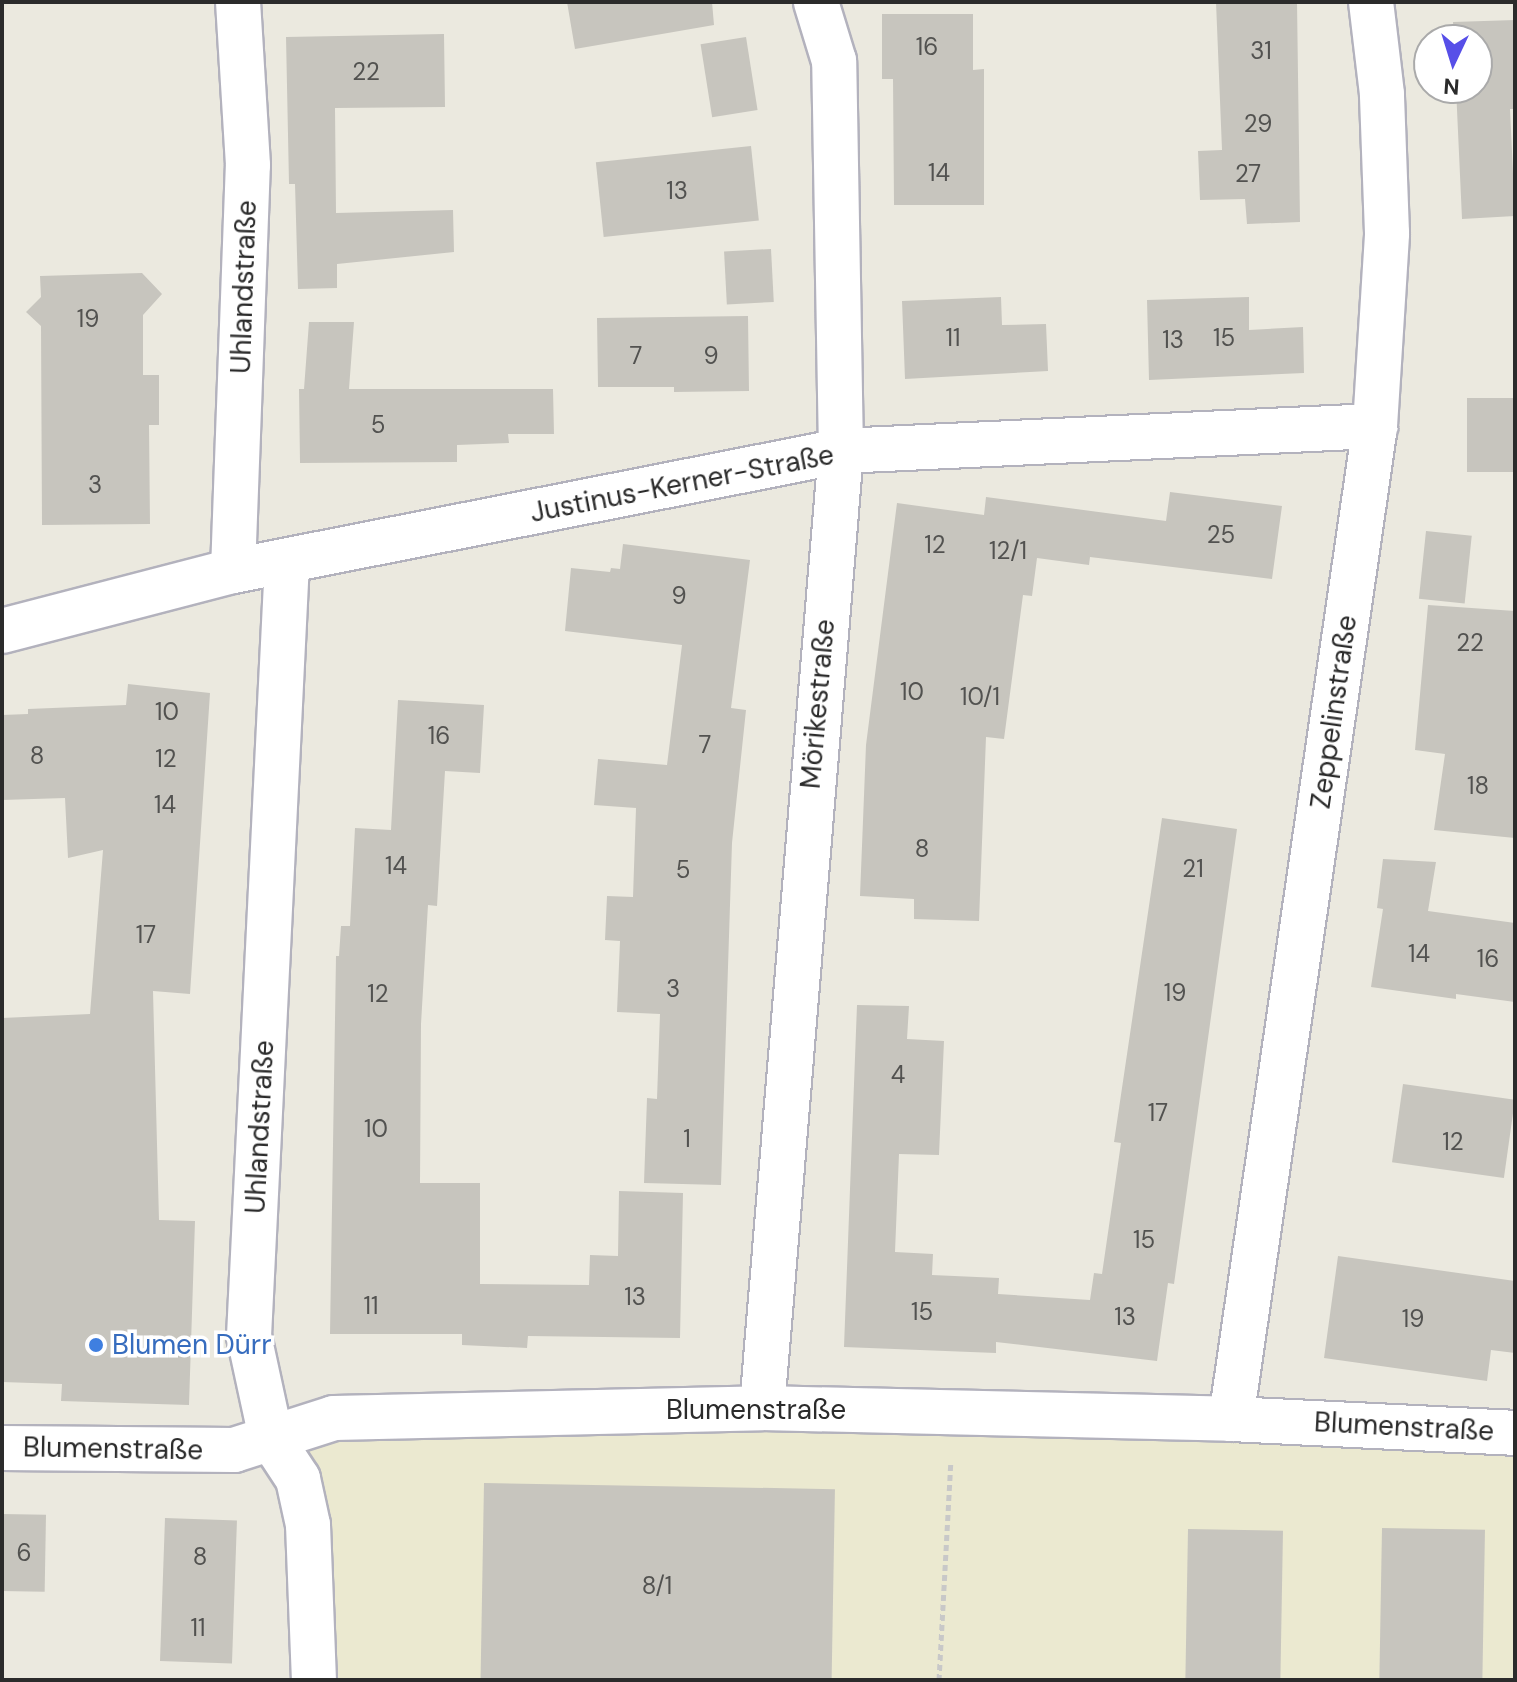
<!DOCTYPE html>
<html>
<head>
<meta charset="utf-8">
<style>
  body { margin:0 }
  #map { position:relative; width:1517px; height:1682px; overflow:hidden; background:#ebe9df; font-family:"DM Sans",sans-serif }
  div>[style] { position:absolute }
  .education>* { inset:0; background:#ebe9d0 }
  .building>* { inset:0; background:#c7c5be; transform-origin:0 0 }
  .path>* { height:5px; margin-top:-2.5px; transform-origin:0; background:repeating-linear-gradient(90deg,#c8c8c8 0 6px,transparent 0 10px) }
  .roads { filter:drop-shadow(2px 0 #b3b2bd) drop-shadow(-2px 0 #b3b2bd) drop-shadow(0 2px #b3b2bd) drop-shadow(0 -2px #b3b2bd) }
  .minor>* { height:44px; margin:-22px; padding:0 22px; transform-origin:22px; border-radius:22px; background:#fff }
  .dots>* { width:22px; height:22px; translate:-50% -50%; box-sizing:border-box; border:4px solid #fff; border-radius:50% }
  span { translate:-50% -50%; white-space:nowrap; text-align:center; line-height:1.15; -webkit-text-stroke:7px #fff; paint-order:stroke }
  .number-label { font-size:24px; color:#525250 }
  .number-label span { -webkit-text-stroke-width:0 }
  .street-label { font-size:28px; color:#2b2b2b }
  .shop-label { font-size:28px; color:#366cbe }
  .left { translate:0 -50%; text-align:left }
  .frame { position:absolute; inset:0; border:4px solid #2b2b2b; pointer-events:none }
  .north { position:absolute; left:1413px; top:24px; width:80px; height:80px; box-sizing:border-box; background:#fff; border:2px solid #aaa; border-radius:50%; rotate:184deg; font-size:22px; font-weight:700; line-height:32px; text-align:center; color:#2b2b2b }
  .north::after { content:''; display:block; margin:auto; width:28px; height:36px; background:#574fe8; clip-path:polygon(50% 0,100% 100%,50% 72%,0 100%) }
</style>
</head>
<body>
<div id="map">
  <div class="education">
    <div style="clip-path:polygon(762px 1408px,1515px 1451px,1515px 1680px,314px 1680px,271px 1438px)"></div>
  </div>
  <div class="building">
    <div style="clip-path:polygon(567px 2px,712px 2px,714px 25px,575px 49px)"></div>
    <div style="clip-path:polygon(1216px 2px,1297px 2px,1300px 222px,1247px 224px,1245px 199px,1200px 200px,1198px 151px,1222px 150px)"></div>
    <div style="clip-path:polygon(882px 14px,973px 14px,973px 70px,984px 69px,984px 205px,894px 205px,893px 79px,882px 79px)"></div>
    <div style="clip-path:polygon(1515px 20px,1515px 109px,1510px 109px,1515px 216px,1462px 219px,1456px 88px,1477px 88px,1477px 40px,1454px 40px,1453px 22px)"></div>
    <div style="clip-path:polygon(444px 34px,445px 107px,335px 108px,336px 213px,453px 210px,454px 252px,337px 264px,337px 288px,298px 289px,295px 184px,289px 184px,286px 37px)"></div>
    <div style="left:746px;top:37px;width:74px;height:46px;rotate:81deg"></div>
    <div style="left:751px;top:146px;width:75px;height:156px;rotate:84deg"></div>
    <div style="left:771px;top:249px;width:53px;height:47px;rotate:87deg"></div>
    <div style="clip-path:polygon(142px 273px,162px 294px,143px 315px,143px 375px,159px 375px,159px 425px,149px 425px,150px 524px,42px 525px,41px 326px,26px 312px,41px 297px,40px 276px)"></div>
    <div style="clip-path:polygon(1001px 297px,1002px 325px,1046px 324px,1048px 371px,905px 379px,902px 301px)"></div>
    <div style="clip-path:polygon(1249px 297px,1249px 330px,1303px 327px,1304px 373px,1149px 380px,1147px 300px)"></div>
    <div style="clip-path:polygon(748px 316px,749px 391px,674px 392px,674px 387px,598px 387px,597px 318px)"></div>
    <div style="clip-path:polygon(309px 322px,354px 322px,349px 389px,553px 389px,554px 434px,508px 434px,509px 443px,457px 445px,457px 462px,300px 463px,299px 389px,304px 389px)"></div>
    <div style="left:1515px;top:398px;width:74px;height:48px;rotate:90deg"></div>
    <div style="clip-path:polygon(1170px 492px,1282px 506px,1272px 579px,1090px 557px,1089px 565px,1037px 558px,1032px 596px,1023px 595px,1004px 739px,986px 737px,979px 921px,914px 919px,914px 899px,860px 896px,866px 745px,897px 503px,984px 515px,986px 497px,1166px 521px)"></div>
    <div style="left:1426px;top:531px;width:46px;height:68px;rotate:6deg"></div>
    <div style="clip-path:polygon(623px 544px,750px 560px,731px 708px,746px 710px,732px 843px,721px 1185px,644px 1183px,647px 1098px,657px 1099px,660px 1014px,617px 1012px,620px 941px,605px 940px,607px 896px,633px 897px,636px 808px,594px 805px,598px 759px,667px 765px,682px 645px,565px 631px,571px 568px,610px 572px,611px 568px,620px 569px)"></div>
    <div style="clip-path:polygon(1428px 605px,1515px 611px,1515px 838px,1434px 830px,1445px 754px,1415px 750px)"></div>
    <div style="clip-path:polygon(128px 684px,210px 693px,190px 994px,153px 991px,159px 1220px,195px 1221px,189px 1405px,61px 1401px,62px 1384px,2px 1382px,2px 1018px,90px 1014px,103px 850px,68px 858px,65px 798px,2px 800px,2px 715px,28px 714px,28px 709px,126px 705px)"></div>
    <div style="clip-path:polygon(398px 700px,484px 705px,480px 773px,445px 771px,437px 906px,428px 905px,421px 1024px,420px 1183px,480px 1183px,480px 1284px,589px 1285px,590px 1255px,618px 1256px,619px 1191px,683px 1193px,680px 1338px,528px 1336px,527px 1348px,462px 1345px,462px 1334px,330px 1334px,336px 956px,339px 956px,341px 926px,350px 926px,355px 828px,391px 830px)"></div>
    <div style="clip-path:polygon(1162px 818px,1237px 829px,1174px 1284px,1168px 1283px,1157px 1361px,996px 1342px,996px 1353px,844px 1347px,857px 1005px,909px 1006px,907px 1039px,944px 1041px,939px 1155px,899px 1154px,895px 1252px,933px 1254px,932px 1275px,999px 1278px,998px 1294px,1090px 1300px,1094px 1273px,1102px 1274px,1121px 1143px,1114px 1142px)"></div>
    <div style="clip-path:polygon(1383px 859px,1436px 862px,1428px 911px,1515px 923px,1515px 1002px,1456px 994px,1456px 999px,1371px 987px,1383px 909px,1377px 908px)"></div>
    <div style="left:1403px;top:1084px;width:113px;height:79px;rotate:8deg"></div>
    <div style="clip-path:polygon(1338px 1256px,1515px 1281px,1515px 1353px,1491px 1350px,1487px 1381px,1324px 1358px)"></div>
    <div style="left:484px;top:1483px;width:351px;height:197px;rotate:1deg"></div>
    <div style="left:2px;top:1514px;width:44px;height:77px;rotate:1deg"></div>
    <div style="left:165px;top:1518px;width:72px;height:143px;rotate:2deg"></div>
    <div style="left:1382px;top:1528px;width:103px;height:152px;rotate:1deg"></div>
    <div style="left:1188px;top:1529px;width:95px;height:151px;rotate:1deg"></div>
  </div>
  <div class="path">
    <div style="left:939px;top:1680px;width:219px;rotate:-86.9deg"></div>
  </div>
  <div class="roads">
    <div class="minor">
      <div style="left:287px;top:562px;width:775px;rotate:92.81deg"></div>
      <div style="left:249px;top:1336px;width:104px;rotate:77.8deg"></div>
      <div style="left:271px;top:1438px;width:49px;rotate:56.6deg"></div>
      <div style="left:298px;top:1479px;width:47px;rotate:77.7deg"></div>
      <div style="left:308px;top:1525px;width:155px;rotate:87.8deg"></div>
      <div style="left:233px;top:571px;width:406px;rotate:-87.9deg"></div>
      <div style="left:248px;top:165px;width:163px;rotate:-93.5deg"></div>
      <div style="left:2px;top:631px;width:239px;rotate:-14.6deg"></div>
      <div style="left:233px;top:571px;width:620px;rotate:-11.16deg"></div>
      <div style="left:841px;top:451px;width:535px;rotate:-2.68deg"></div>
      <div style="left:762px;top:1408px;width:960px;rotate:-85.28deg"></div>
      <div style="left:841px;top:451px;width:390px;rotate:-91deg"></div>
      <div style="left:834px;top:61px;width:62px;rotate:-107deg"></div>
      <div style="left:1231px;top:1419px;width:1003px;rotate:-81.75deg"></div>
      <div style="left:1375px;top:426px;width:193px;rotate:-86.4deg"></div>
      <div style="left:1387px;top:233px;width:139px;rotate:-92.1deg"></div>
      <div style="left:1382px;top:94px;width:93px;rotate:-96.8deg"></div>
      <div style="left:2px;top:1448px;width:232px;rotate:0.5deg"></div>
      <div style="left:234px;top:1450px;width:105px;rotate:-17.7deg"></div>
      <div style="left:334px;top:1418px;width:428px;rotate:-1.3deg"></div>
      <div style="left:762px;top:1408px;width:469px;rotate:1.3deg"></div>
      <div style="left:1231px;top:1419px;width:284px;rotate:2.8deg"></div>
    </div>
  </div>
  <div class="dots">
    <div style="left:96px;top:1345px;background:#3f7fe0"></div>
  </div>
  <div class="number-label">
    <span style="left:927px;top:47px">16</span>
    <span style="left:1261px;top:51px">31</span>
    <span style="left:366px;top:72px">22</span>
    <span style="left:1258px;top:124px">29</span>
    <span style="left:939px;top:173px">14</span>
    <span style="left:1248px;top:174px">27</span>
    <span style="left:677px;top:191px">13</span>
    <span style="left:88px;top:319px">19</span>
    <span style="left:953px;top:338px">11</span>
    <span style="left:1224px;top:338px">15</span>
    <span style="left:1173px;top:340px">13</span>
    <span style="left:636px;top:356px">7</span>
    <span style="left:711px;top:356px">9</span>
    <span style="left:378px;top:425px">5</span>
    <span style="left:95px;top:485px">3</span>
    <span style="left:1221px;top:535px">25</span>
    <span style="left:935px;top:545px">12</span>
    <span style="left:1008px;top:551px">12/1</span>
    <span style="left:679px;top:596px">9</span>
    <span style="left:1470px;top:643px">22</span>
    <span style="left:912px;top:692px">10</span>
    <span style="left:980px;top:697px">10/1</span>
    <span style="left:167px;top:712px">10</span>
    <span style="left:439px;top:736px">16</span>
    <span style="left:705px;top:745px">7</span>
    <span style="left:37px;top:756px">8</span>
    <span style="left:166px;top:759px">12</span>
    <span style="left:1478px;top:786px">18</span>
    <span style="left:165px;top:805px">14</span>
    <span style="left:922px;top:849px">8</span>
    <span style="left:396px;top:866px">14</span>
    <span style="left:1193px;top:869px">21</span>
    <span style="left:683px;top:870px">5</span>
    <span style="left:146px;top:935px">17</span>
    <span style="left:1419px;top:954px">14</span>
    <span style="left:1488px;top:959px">16</span>
    <span style="left:673px;top:989px">3</span>
    <span style="left:1175px;top:993px">19</span>
    <span style="left:378px;top:994px">12</span>
    <span style="left:898px;top:1075px">4</span>
    <span style="left:1158px;top:1113px">17</span>
    <span style="left:376px;top:1129px">10</span>
    <span style="left:687px;top:1139px">1</span>
    <span style="left:1453px;top:1142px">12</span>
    <span style="left:1144px;top:1240px">15</span>
    <span style="left:635px;top:1297px">13</span>
    <span style="left:371px;top:1306px">11</span>
    <span style="left:922px;top:1312px">15</span>
    <span style="left:1125px;top:1317px">13</span>
    <span style="left:1413px;top:1319px">19</span>
    <span style="left:24px;top:1553px">6</span>
    <span style="left:200px;top:1557px">8</span>
    <span style="left:657px;top:1586px">8/1</span>
    <span style="left:198px;top:1628px">11</span>
  </div>
  <div class="street-label">
    <span style="left:244px;top:287px;rotate:-88deg">Uhlandstraße</span>
    <span style="left:682px;top:484px;rotate:-11deg">Justinus-Kerner-Straße</span>
    <span style="left:818px;top:704px;rotate:-85deg">Mörikestraße</span>
    <span style="left:1334px;top:712px;rotate:-82deg">Zeppelinstraße</span>
    <span style="left:260px;top:1127px;rotate:-87deg">Uhlandstraße</span>
    <span style="left:756px;top:1410px">Blumenstraße</span>
    <span style="left:1404px;top:1427px;rotate:3deg">Blumenstraße</span>
    <span style="left:113px;top:1449px;rotate:1deg">Blumenstraße</span>
  </div>
  <div class="shop-label">
    <span class="left" style="left:112px;top:1345px">Blumen Dürr</span>
  </div>
  <div class="frame"></div>
  <div class="north">N</div>
</div>
</body>
</html>
